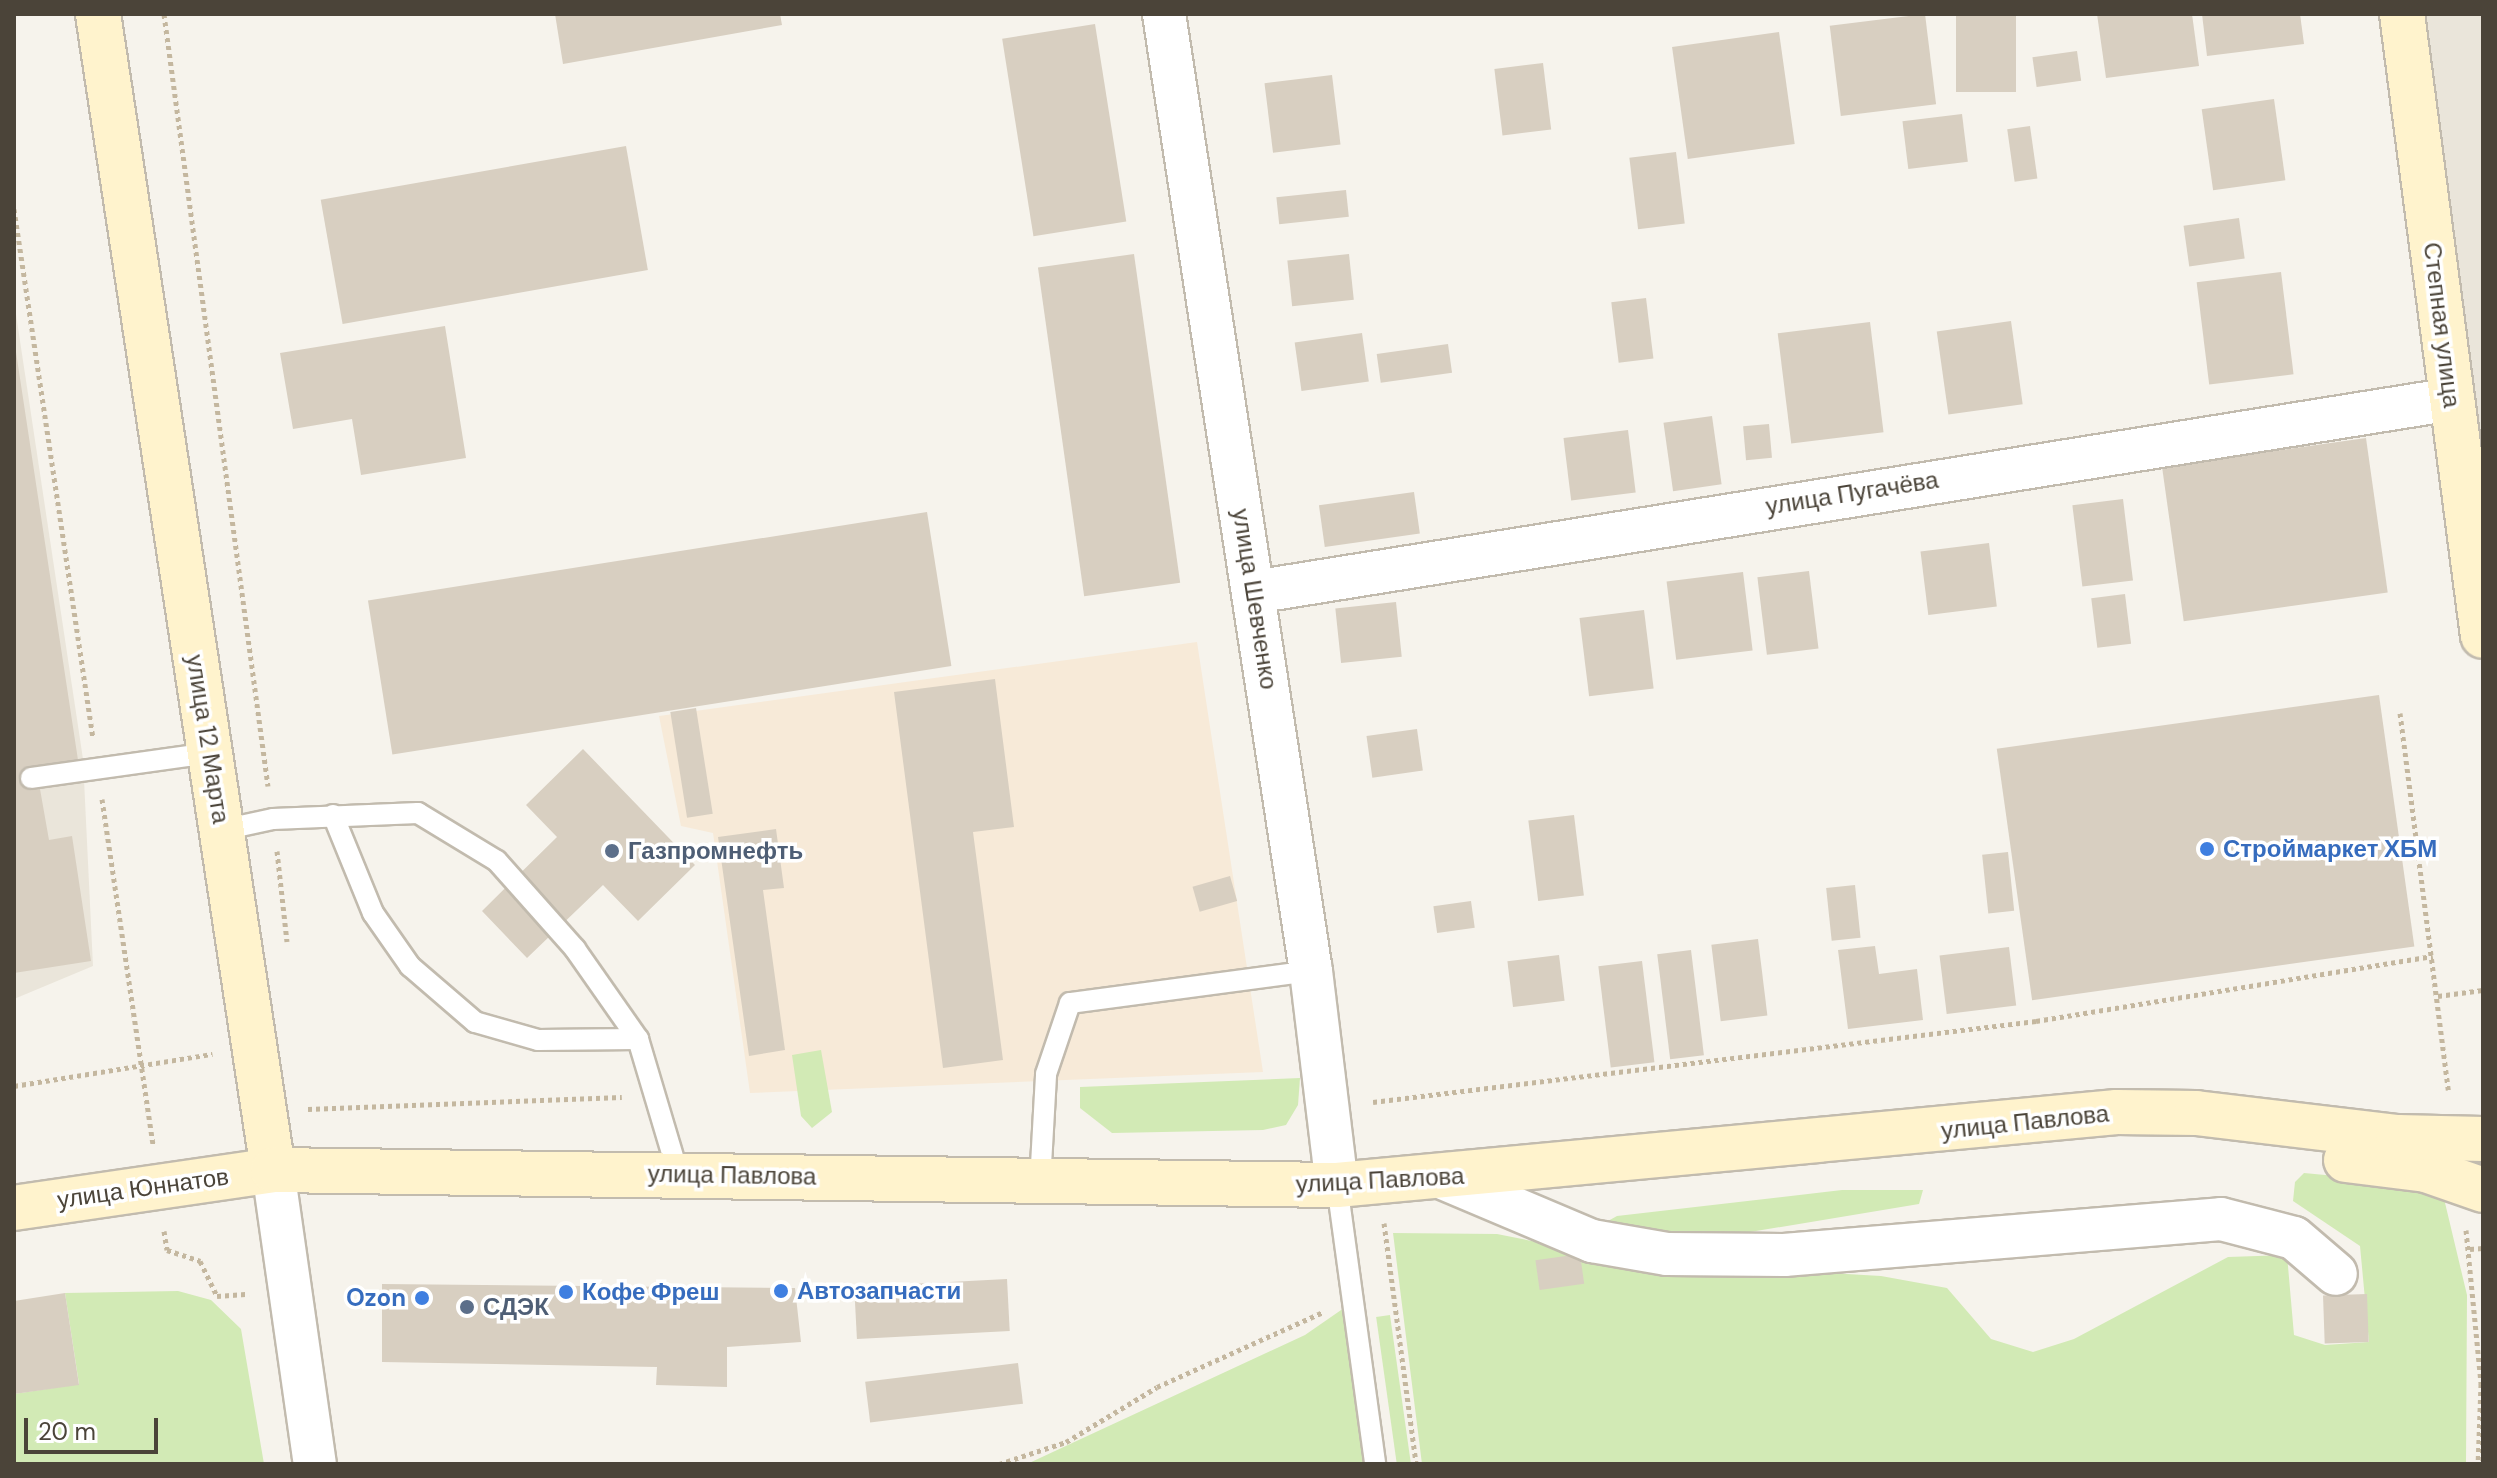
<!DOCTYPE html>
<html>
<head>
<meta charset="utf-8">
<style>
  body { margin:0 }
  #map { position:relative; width:2497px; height:1478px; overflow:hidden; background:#f6f3ec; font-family:"DM Sans",sans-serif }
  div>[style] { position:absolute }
  .residential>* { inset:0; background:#eae5da }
  .commercial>* { inset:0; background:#f7ead8 }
  .green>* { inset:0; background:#d2eab5; transform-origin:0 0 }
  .building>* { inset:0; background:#d8cfc1; transform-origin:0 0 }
  .path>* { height:5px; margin-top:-2.5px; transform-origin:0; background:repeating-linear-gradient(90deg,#c4b79f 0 4px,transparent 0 8px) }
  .roads { filter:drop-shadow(2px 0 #c2bbae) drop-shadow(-2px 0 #c2bbae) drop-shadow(0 2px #c2bbae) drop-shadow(0 -2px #c2bbae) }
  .lane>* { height:20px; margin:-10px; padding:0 10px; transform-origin:10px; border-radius:10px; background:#fff }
  .street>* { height:42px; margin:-21px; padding:0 21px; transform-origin:21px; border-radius:21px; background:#fff }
  .secondary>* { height:44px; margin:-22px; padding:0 22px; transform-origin:22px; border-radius:22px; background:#fff3cd }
  .dots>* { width:22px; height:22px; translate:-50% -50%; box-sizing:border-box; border:4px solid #fff; border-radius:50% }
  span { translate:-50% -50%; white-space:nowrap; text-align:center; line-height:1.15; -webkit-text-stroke:7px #fff; paint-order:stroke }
  .street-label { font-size:24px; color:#4b4439 }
  .shop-label { font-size:24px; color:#366cbe; font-weight:700 }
  .left { translate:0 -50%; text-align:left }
  .right { translate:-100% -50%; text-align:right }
  .service-label { font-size:24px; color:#4e5e75; font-weight:700 }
  .frame { position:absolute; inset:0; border:16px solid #4b4439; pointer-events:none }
  .scale { position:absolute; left:24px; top:1418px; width:134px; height:36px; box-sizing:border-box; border:4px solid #4b4439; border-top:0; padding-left:10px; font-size:24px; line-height:28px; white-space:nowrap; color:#4b4439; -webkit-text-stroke:6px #fff; paint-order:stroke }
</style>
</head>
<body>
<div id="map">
  <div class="residential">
    <div style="clip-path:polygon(2402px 14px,2483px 14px,2483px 636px)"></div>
    <div style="clip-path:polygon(14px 301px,83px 759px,93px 966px,14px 999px)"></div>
  </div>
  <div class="commercial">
    <div style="clip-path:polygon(1197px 642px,1263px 1072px,750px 1093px,713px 833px,681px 826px,659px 716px)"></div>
  </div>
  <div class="green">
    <div style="clip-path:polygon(821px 1050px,832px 1112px,812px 1128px,801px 1116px,792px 1055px)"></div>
    <div style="clip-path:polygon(1300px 1078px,1298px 1105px,1286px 1125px,1263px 1130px,1112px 1133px,1080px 1108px,1080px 1087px)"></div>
    <div style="clip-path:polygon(2304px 1173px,2441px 1186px,2467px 1295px,2466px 1464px,1422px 1464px,1393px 1233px,1497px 1234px,1636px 1262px,1881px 1276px,1947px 1288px,1991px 1339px,2033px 1352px,2074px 1339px,2228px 1257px,2287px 1255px,2294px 1335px,2325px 1345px,2369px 1342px,2360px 1246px,2293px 1201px,2295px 1182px)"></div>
    <div style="clip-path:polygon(1842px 1190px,1923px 1190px,1919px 1204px,1720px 1237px,1650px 1240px,1599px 1226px,1617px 1216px)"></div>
    <div style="clip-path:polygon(178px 1291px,211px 1300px,241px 1329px,264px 1464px,14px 1464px,14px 1394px,79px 1384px,65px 1293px)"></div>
    <div style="clip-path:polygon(1344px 1308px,1365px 1464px,1027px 1464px,1305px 1335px)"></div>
    <div style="left:1390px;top:1315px;width:151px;height:14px;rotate:82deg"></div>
  </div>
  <div class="building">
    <div style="clip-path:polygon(555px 14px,780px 14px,782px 25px,563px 64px)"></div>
    <div style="left:1925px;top:14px;width:91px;height:96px;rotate:83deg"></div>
    <div style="left:1956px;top:14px;width:60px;height:78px"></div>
    <div style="clip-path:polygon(2097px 14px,2192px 14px,2199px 66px,2106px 78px)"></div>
    <div style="clip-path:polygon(2202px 14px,2300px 14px,2304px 44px,2207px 56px)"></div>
    <div style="left:1095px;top:24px;width:200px;height:94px;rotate:81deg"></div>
    <div style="left:1779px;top:32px;width:113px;height:108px;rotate:82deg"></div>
    <div style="left:2077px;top:51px;width:30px;height:45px;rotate:82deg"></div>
    <div style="left:1543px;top:63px;width:67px;height:49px;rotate:83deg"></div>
    <div style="left:1332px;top:75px;width:70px;height:68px;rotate:83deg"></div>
    <div style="left:2274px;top:99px;width:82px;height:73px;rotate:82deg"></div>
    <div style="left:1962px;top:114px;width:48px;height:60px;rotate:83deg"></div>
    <div style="left:2030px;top:126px;width:53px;height:23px;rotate:82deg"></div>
    <div style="left:626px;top:146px;width:126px;height:310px;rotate:80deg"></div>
    <div style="left:1676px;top:152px;width:72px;height:47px;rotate:83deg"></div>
    <div style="left:1346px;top:190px;width:27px;height:70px;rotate:84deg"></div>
    <div style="left:2239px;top:218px;width:41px;height:56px;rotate:82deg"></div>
    <div style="left:1134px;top:254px;width:332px;height:97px;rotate:82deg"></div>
    <div style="left:1349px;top:254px;width:46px;height:62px;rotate:84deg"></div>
    <div style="left:2281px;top:272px;width:103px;height:85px;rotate:83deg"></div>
    <div style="left:1646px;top:298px;width:61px;height:35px;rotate:83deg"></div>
    <div style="left:2011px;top:321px;width:84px;height:75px;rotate:82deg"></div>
    <div style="left:1870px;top:322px;width:111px;height:93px;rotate:83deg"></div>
    <div style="clip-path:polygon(445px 326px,466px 458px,361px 475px,352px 419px,293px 429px,280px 353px)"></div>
    <div style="left:1362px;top:333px;width:49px;height:68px;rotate:82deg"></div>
    <div style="left:1448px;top:344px;width:29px;height:72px;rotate:82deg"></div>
    <div style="clip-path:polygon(16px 352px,78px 760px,30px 768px,33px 790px,40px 789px,49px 840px,72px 836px,91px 961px,14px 973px)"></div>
    <div style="left:1712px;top:416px;width:69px;height:49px;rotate:82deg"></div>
    <div style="left:1769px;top:424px;width:34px;height:26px;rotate:85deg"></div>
    <div style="left:1628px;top:430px;width:63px;height:65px;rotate:83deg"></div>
    <div style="left:2366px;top:438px;width:156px;height:206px;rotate:82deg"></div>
    <div style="left:1414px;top:492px;width:42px;height:96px;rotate:82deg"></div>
    <div style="left:2123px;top:499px;width:82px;height:51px;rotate:83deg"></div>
    <div style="left:927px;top:512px;width:156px;height:566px;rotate:81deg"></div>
    <div style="left:1989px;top:543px;width:64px;height:69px;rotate:83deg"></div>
    <div style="left:1809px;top:571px;width:78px;height:52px;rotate:83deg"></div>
    <div style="left:1743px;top:572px;width:79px;height:77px;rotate:83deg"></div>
    <div style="left:2125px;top:594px;width:50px;height:34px;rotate:83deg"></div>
    <div style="left:1396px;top:602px;width:55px;height:61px;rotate:84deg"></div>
    <div style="left:1644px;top:610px;width:79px;height:65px;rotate:83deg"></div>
    <div style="clip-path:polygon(995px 679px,1014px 827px,973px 832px,1003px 1060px,943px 1068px,894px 692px)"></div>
    <div style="left:2379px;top:695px;width:254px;height:386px;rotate:82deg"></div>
    <div style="left:696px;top:708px;width:107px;height:26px;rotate:81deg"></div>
    <div style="left:1417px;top:729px;width:42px;height:51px;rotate:82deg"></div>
    <div style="clip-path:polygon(583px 749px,695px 865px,638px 921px,603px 885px,527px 958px,482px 911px,557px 837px,526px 805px)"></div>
    <div style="left:1574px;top:815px;width:81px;height:46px;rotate:83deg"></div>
    <div style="clip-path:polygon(776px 829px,784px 888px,763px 890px,785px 1050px,749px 1056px,718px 837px)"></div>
    <div style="left:2008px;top:852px;width:59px;height:26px;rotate:84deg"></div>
    <div style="left:1230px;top:876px;width:26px;height:39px;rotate:74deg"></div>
    <div style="left:1855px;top:885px;width:53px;height:29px;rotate:84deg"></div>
    <div style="left:1471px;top:901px;width:27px;height:38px;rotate:82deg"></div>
    <div style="left:1758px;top:939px;width:77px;height:47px;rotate:83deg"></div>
    <div style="clip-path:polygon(1875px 946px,1879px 974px,1917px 969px,1923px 1020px,1848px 1029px,1838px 950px)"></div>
    <div style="left:2009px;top:947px;width:59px;height:70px;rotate:83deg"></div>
    <div style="left:1691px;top:950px;width:106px;height:34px;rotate:83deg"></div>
    <div style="left:1559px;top:955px;width:46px;height:52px;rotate:83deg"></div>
    <div style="left:1642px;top:961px;width:102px;height:44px;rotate:83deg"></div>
    <div style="left:1580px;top:1254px;width:30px;height:45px;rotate:82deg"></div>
    <div style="left:1007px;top:1279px;width:52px;height:153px;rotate:87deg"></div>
    <div style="clip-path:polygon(382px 1284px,795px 1288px,801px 1342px,727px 1347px,727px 1387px,656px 1385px,657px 1367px,382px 1362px)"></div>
    <div style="clip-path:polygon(65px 1293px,79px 1385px,14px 1394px,14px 1301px)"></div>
    <div style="left:2367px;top:1294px;width:48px;height:44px;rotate:88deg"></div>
    <div style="left:1018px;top:1363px;width:41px;height:154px;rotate:83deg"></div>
  </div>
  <div class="path">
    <div style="left:164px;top:14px;width:779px;rotate:82.33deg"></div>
    <div style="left:14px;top:209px;width:535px;rotate:81.51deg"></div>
    <div style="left:2400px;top:713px;width:380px;rotate:82.7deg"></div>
    <div style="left:102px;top:799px;width:350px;rotate:81.6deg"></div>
    <div style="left:277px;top:851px;width:91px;rotate:83.7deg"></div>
    <div style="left:2438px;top:996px;width:45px;rotate:-7.6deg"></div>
    <div style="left:14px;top:1086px;width:201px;rotate:-9.2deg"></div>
    <div style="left:1373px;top:1102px;width:668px;rotate:-6.97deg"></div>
    <div style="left:2036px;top:1021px;width:402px;rotate:-9.3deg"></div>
    <div style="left:308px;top:1109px;width:314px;rotate:-2.2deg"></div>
    <div style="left:1384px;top:1223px;width:243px;rotate:82.4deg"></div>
    <div style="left:2466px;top:1230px;width:155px;rotate:84.4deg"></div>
    <div style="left:2481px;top:1384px;width:80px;rotate:92.1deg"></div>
    <div style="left:164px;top:1231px;width:19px;rotate:81deg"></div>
    <div style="left:167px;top:1250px;width:35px;rotate:18deg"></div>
    <div style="left:200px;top:1261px;width:39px;rotate:64deg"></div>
    <div style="left:217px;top:1296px;width:32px;rotate:-4deg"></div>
    <div style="left:2470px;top:1249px;width:13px;rotate:-4deg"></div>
    <div style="left:999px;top:1464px;width:71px;rotate:-18.2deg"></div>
    <div style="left:1066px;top:1442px;width:106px;rotate:-31.1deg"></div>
    <div style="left:1157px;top:1387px;width:182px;rotate:-24.3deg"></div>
  </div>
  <div class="roads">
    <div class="lane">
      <div style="left:31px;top:778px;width:180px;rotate:-8deg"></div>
      <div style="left:333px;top:815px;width:106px;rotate:67.8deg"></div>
      <div style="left:373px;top:913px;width:65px;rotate:55.1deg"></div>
      <div style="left:410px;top:966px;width:86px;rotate:40.7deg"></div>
      <div style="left:475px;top:1022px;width:66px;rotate:15.9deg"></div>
      <div style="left:538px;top:1040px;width:100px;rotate:-0.6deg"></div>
      <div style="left:222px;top:830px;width:52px;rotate:-12.2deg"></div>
      <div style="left:273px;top:819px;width:145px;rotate:-2.4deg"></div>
      <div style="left:418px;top:813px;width:92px;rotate:31.3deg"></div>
      <div style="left:497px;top:861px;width:118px;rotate:48.4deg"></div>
      <div style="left:575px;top:949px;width:110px;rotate:55deg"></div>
      <div style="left:638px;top:1039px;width:140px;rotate:73.4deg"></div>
      <div style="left:1040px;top:1183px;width:109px;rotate:-86.8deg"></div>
      <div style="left:1046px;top:1074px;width:75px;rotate:-71.3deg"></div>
      <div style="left:1070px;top:1003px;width:243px;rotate:-7.6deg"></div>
      <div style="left:1337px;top:1185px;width:282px;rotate:82.2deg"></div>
    </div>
    <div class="street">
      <div style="left:1164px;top:14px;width:968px;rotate:81.27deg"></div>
      <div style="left:1311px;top:971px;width:216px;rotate:83.1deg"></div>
      <div style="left:1254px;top:592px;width:1213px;rotate:-9.15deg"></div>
      <div style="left:273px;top:1170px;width:297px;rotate:81.9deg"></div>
      <div style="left:1445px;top:1179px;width:160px;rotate:22.9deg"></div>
      <div style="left:1592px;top:1241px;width:76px;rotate:9.8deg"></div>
      <div style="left:1667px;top:1254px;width:117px;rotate:0.5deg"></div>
      <div style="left:1784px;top:1255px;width:438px;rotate:-4.7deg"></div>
      <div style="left:2221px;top:1219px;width:75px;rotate:14.6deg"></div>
      <div style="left:2294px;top:1238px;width:55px;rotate:40.6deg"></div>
    </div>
    <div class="secondary">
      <div style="left:98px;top:14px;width:1169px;rotate:81.39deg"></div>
      <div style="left:2402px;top:14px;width:627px;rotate:82.58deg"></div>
      <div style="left:2346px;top:1160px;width:81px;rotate:7.1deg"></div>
      <div style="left:2426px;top:1170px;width:60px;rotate:19.3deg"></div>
      <div style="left:14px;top:1208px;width:262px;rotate:-8.3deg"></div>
      <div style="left:273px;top:1170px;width:1064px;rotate:0.81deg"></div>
      <div style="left:1337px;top:1185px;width:783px;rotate:-5.35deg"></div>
      <div style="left:2117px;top:1112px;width:79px;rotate:0.7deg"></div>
      <div style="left:2196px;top:1113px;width:203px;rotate:6.8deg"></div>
      <div style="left:2398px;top:1137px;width:85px;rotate:1.3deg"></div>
    </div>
  </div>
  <div class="dots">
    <div style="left:2207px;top:849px;background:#3f7fe0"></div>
    <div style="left:612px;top:851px;background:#5c6f8a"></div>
    <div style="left:781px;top:1291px;background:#3f7fe0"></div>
    <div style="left:566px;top:1292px;background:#3f7fe0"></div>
    <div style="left:422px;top:1298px;background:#3f7fe0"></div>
    <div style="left:467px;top:1307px;background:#5c6f8a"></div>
  </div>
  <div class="street-label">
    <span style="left:2442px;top:325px;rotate:83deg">Степная улица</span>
    <span style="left:1852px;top:493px;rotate:-9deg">улица Пугачёва</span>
    <span style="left:1255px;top:599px;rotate:81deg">улица Шевченко</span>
    <span style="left:208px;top:739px;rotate:81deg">улица 12 Марта</span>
    <span style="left:2025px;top:1122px;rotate:-6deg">улица Павлова</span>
    <span style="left:732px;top:1175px;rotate:1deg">улица Павлова</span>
    <span style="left:1380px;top:1180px;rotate:-3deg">улица Павлова</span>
    <span style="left:143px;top:1188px;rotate:-8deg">улица Юннатов</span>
  </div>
  <div class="shop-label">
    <span class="left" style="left:2223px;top:849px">Строймаркет ХБМ</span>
    <span class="left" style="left:797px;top:1291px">Автозапчасти</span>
    <span class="left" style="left:582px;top:1292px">Кофе Фреш</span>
    <span class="right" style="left:406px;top:1298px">Ozon</span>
  </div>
  <div class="service-label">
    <span class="left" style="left:628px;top:851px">Газпромнефть</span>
    <span class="left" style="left:483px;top:1307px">СДЭК</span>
  </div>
  <div class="frame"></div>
  <div class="scale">20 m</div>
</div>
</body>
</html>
